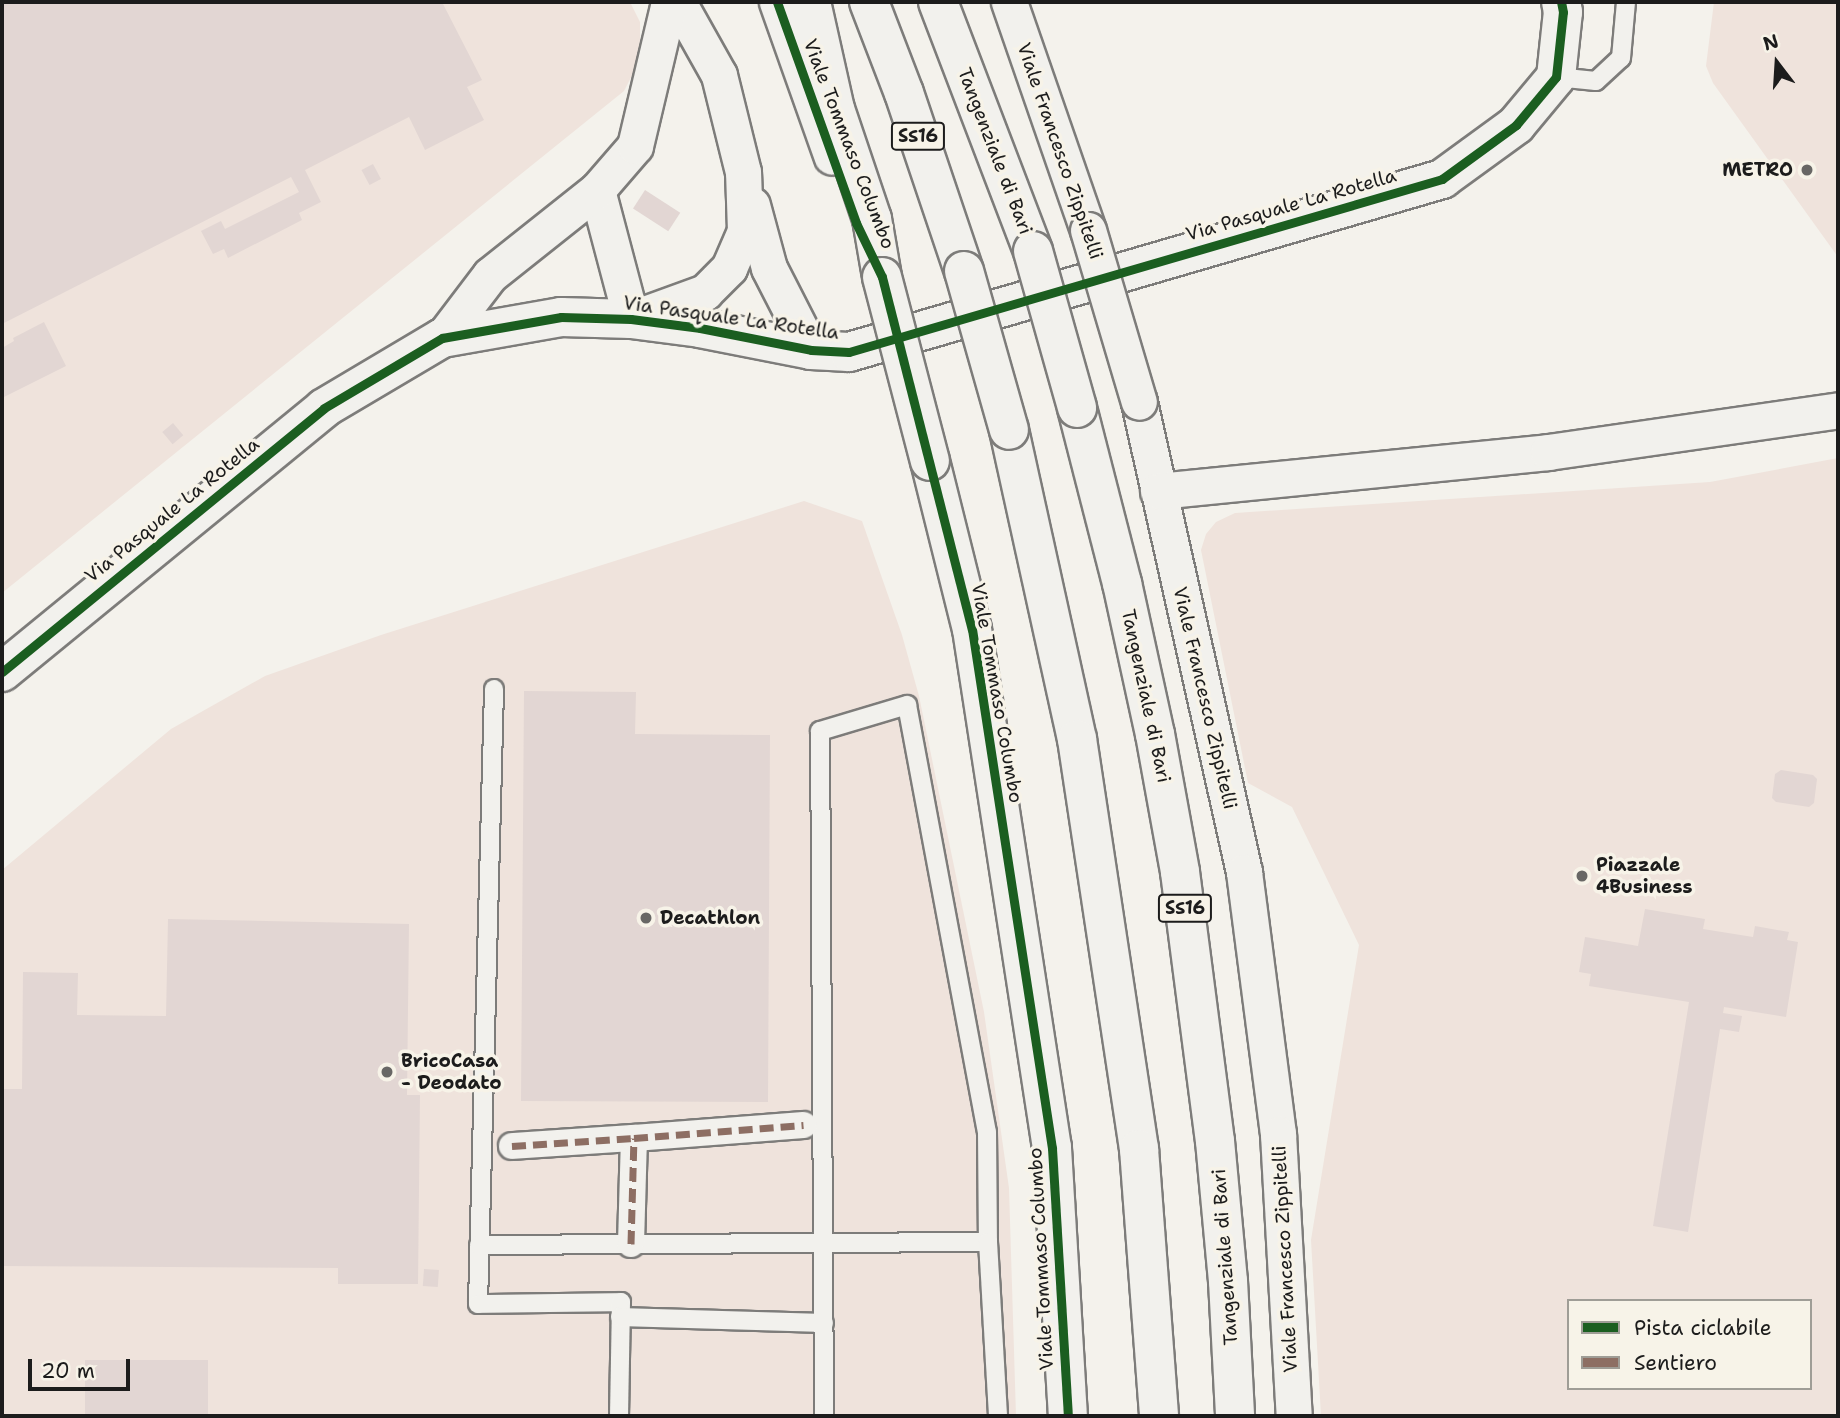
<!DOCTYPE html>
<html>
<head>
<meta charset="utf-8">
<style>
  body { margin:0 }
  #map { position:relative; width:1840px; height:1418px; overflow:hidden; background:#f4f2ec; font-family:"Shantell Sans",sans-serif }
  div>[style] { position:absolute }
  .built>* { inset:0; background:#efe3dc }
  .building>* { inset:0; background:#e2d6d3; transform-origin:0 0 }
  .roads { filter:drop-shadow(2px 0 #7d7c7a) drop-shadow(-2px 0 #7d7c7a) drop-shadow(0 2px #7d7c7a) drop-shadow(0 -2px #7d7c7a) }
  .service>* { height:18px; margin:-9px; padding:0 9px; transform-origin:9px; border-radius:9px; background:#f2f1ed }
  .pedestrian>* { height:26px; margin:-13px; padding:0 13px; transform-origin:13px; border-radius:13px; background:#f2f1ed }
  .minor>* { height:35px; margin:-17.5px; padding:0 17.5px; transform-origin:17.5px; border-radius:17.5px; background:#f2f1ed }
  .tertiary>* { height:38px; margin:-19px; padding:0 19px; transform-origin:19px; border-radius:19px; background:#f2f1ed }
  .trunk>* { height:38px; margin:-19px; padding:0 19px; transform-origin:19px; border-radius:19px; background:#f2f1ed }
  .bridges { filter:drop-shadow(2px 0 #7d7c7a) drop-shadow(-2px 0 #7d7c7a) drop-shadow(0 2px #7d7c7a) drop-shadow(0 -2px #7d7c7a) }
  .minor-bridge>* { height:35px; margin:-17.5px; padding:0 17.5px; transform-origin:17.5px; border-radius:17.5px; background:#f2f1ed }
  .tertiary-bridge>* { height:38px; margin:-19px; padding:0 19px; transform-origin:19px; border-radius:19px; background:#f2f1ed }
  .trunk-bridge>* { height:38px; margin:-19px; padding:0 19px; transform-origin:19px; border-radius:19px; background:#f2f1ed }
  .quiet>* { height:7px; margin-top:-3.5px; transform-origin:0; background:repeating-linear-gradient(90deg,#8d6e63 0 14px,transparent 0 21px) }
  .cycleway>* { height:9px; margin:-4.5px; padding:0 4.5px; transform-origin:4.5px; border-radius:4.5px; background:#1b5e20 }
  .dots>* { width:19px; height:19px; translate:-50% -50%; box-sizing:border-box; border:4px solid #f7f3e8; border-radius:50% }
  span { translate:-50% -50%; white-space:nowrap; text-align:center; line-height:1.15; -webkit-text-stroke:7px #f7f3e8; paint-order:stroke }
  .shield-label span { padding:2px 5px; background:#f7f3e8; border:2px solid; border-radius:5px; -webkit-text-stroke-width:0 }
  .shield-label { font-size:18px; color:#1c1c1c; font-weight:700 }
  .street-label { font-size:19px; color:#1c1c1c }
  .poi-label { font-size:19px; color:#1c1c1c; font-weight:700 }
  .right { translate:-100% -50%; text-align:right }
  .left { translate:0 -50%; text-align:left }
  .frame { position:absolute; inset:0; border:4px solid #1c1c1c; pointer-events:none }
  .legend { position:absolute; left:1567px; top:1299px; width:245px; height:91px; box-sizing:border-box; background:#f7f3e8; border:2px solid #9f9d96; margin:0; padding:9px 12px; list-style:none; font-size:21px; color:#1c1c1c }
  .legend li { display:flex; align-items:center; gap:14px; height:35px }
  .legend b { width:35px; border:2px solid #9f9d96 }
  .north { position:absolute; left:1742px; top:28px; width:70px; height:70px; -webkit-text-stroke:5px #f7f3e8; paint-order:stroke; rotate:343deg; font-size:19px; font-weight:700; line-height:28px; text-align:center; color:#1c1c1c }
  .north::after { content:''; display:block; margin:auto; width:24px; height:32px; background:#1c1c1c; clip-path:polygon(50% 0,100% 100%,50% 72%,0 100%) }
  .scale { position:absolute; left:28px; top:1359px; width:102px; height:32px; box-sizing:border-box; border:4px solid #1c1c1c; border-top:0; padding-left:9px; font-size:21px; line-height:24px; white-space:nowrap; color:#1c1c1c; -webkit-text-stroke:5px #f7f3e8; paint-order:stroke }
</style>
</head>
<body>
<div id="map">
  <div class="built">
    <div style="clip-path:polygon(2px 2px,630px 2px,640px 22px,640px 60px,624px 91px,2px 593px)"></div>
    <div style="clip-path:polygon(1714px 2px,1838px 2px,1838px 257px,1713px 83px,1706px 66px)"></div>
    <div style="clip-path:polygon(evenodd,1838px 458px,1838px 1416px,1321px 1416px,1311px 1240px,1359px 945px,1292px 807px,1248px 783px,1201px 550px,1206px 534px,1216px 522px,1235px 513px,1710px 482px,1838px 458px,1569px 1301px,1810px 1301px,1810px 1388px,1569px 1388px,1569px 1301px)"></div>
    <div style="clip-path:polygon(804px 501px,862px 521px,902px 635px,919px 696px,984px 1012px,1009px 1188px,1016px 1416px,2px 1416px,2px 870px,171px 729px,265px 676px,381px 635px)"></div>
  </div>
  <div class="building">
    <div style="clip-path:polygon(2px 2px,442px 2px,482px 80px,467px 87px,484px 120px,425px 150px,409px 117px,305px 170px,321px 202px,299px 213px,302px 220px,228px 258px,224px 249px,213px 254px,201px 231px,221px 221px,225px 229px,299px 192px,291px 177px,2px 324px)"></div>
    <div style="left:373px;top:164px;width:17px;height:13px;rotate:62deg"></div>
    <div style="left:645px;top:190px;width:42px;height:22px;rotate:33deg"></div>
    <div style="clip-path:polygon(44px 322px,66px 366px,2px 398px,2px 348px,14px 341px,13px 338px)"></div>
    <div style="left:173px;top:423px;width:16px;height:14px;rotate:50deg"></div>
    <div style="clip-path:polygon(524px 691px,636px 692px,635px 734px,770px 735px,768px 1102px,521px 1101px)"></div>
    <div style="clip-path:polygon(1781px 770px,1813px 775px,1817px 779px,1814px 803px,1809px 807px,1776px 802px,1772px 798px,1775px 774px)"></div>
    <div style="clip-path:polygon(1645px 909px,1705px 919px,1703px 929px,1753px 937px,1755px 926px,1789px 932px,1787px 940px,1798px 942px,1786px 1017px,1724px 1007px,1723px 1013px,1742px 1016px,1739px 1032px,1720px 1029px,1688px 1232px,1653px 1226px,1689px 1002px,1589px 986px,1591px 974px,1579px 972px,1585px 937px,1638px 946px)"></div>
    <div style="clip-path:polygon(168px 919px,409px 924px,407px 1095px,420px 1095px,418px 1284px,338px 1284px,338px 1268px,2px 1266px,2px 1089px,22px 1089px,23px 972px,78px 973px,77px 1015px,166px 1016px)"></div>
    <div style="left:424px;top:1269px;width:15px;height:17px;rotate:4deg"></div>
    <div style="left:208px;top:1360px;width:56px;height:123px;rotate:90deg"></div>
  </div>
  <div class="roads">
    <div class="service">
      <div style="left:1556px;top:77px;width:40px;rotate:5.7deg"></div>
      <div style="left:1596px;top:81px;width:34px;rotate:-43deg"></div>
      <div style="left:1621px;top:58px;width:56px;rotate:-84.9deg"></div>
      <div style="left:494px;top:689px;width:615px;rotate:91.49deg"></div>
      <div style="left:478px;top:1304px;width:143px;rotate:-0.8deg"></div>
      <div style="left:621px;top:1302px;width:114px;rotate:91deg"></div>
      <div style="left:479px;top:1245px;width:509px;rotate:-0.34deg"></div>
      <div style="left:620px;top:1317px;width:204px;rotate:1.7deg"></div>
      <div style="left:824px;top:1416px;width:685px;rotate:-90.33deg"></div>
      <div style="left:820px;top:731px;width:91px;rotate:-16.6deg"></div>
      <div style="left:907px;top:705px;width:434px;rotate:79.4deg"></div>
      <div style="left:987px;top:1132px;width:110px;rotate:89.5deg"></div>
      <div style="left:988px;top:1242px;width:174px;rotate:86.7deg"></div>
    </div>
    <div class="pedestrian">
      <div style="left:512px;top:1146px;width:122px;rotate:-3.8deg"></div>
      <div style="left:631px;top:1244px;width:106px;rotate:-88.4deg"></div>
      <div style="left:634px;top:1138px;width:170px;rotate:-4.4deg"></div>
    </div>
    <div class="minor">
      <div style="left:777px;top:2px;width:164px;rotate:70.5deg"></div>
      <div style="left:1009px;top:2px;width:241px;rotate:70.9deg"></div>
      <div style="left:597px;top:190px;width:133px;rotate:75.2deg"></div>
      <div style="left:631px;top:319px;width:79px;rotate:-20deg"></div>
      <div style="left:705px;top:292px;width:34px;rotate:-45deg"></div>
      <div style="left:729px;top:268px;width:40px;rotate:-66.6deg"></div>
      <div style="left:745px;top:231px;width:59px;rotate:-91.9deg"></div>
      <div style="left:743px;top:172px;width:100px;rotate:-103.9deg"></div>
      <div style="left:719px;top:75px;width:84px;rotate:-119.3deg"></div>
      <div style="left:752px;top:205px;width:65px;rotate:74.9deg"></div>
      <div style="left:769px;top:268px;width:92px;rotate:62.9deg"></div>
      <div style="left:442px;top:338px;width:79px;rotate:-52.7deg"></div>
      <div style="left:490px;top:275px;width:137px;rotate:-38.5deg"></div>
      <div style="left:597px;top:190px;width:58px;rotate:-49.2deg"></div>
      <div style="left:635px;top:146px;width:148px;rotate:-76.7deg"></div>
      <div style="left:1139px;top:402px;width:482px;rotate:77.4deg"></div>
      <div style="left:1244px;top:872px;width:264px;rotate:82.6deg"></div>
      <div style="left:1278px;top:1134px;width:282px;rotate:86.8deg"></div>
      <div style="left:1158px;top:491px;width:392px;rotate:-5.7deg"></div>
      <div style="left:1548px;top:452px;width:293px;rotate:-8.2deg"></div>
    </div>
    <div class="tertiary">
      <div style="left:930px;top:461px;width:173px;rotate:76deg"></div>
      <div style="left:972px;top:629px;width:525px;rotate:81.24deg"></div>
      <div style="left:1052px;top:1148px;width:268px;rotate:86.6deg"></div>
      <div style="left:2px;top:672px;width:416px;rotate:-39.3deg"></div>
      <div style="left:324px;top:408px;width:137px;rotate:-30.7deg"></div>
      <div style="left:442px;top:338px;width:121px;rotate:-10deg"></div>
      <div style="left:561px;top:317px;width:70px;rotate:1.6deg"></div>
      <div style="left:631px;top:319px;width:70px;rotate:7.4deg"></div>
      <div style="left:700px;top:328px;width:113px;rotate:11.2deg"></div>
      <div style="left:811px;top:350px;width:38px;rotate:3deg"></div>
      <div style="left:849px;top:352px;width:618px;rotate:-16.26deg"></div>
      <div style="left:1442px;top:179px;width:92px;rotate:-36.1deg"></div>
      <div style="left:1516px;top:125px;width:62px;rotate:-50.2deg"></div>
      <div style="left:1556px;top:77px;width:65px;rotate:-83.9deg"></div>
      <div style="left:1563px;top:12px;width:10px;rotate:-101deg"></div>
    </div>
    <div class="trunk">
      <div style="left:811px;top:2px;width:110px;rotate:77.4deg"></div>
      <div style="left:835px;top:109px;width:116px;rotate:71.4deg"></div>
      <div style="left:872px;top:219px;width:59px;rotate:80.2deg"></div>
      <div style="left:869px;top:2px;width:97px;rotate:69deg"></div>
      <div style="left:904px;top:93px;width:188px;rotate:71.4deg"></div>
      <div style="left:938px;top:2px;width:267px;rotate:69.1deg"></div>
      <div style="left:1077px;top:408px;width:181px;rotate:75.6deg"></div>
      <div style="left:1122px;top:583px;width:155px;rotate:77.7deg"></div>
      <div style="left:1155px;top:734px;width:140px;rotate:79.7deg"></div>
      <div style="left:1180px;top:872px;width:271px;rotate:82.6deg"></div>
      <div style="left:1215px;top:1141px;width:141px;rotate:84.7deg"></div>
      <div style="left:1228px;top:1281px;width:135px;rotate:87deg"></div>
      <div style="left:1009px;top:430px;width:316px;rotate:77.6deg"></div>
      <div style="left:1077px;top:739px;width:415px;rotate:81.4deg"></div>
      <div style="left:1139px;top:1149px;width:268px;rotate:85.7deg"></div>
    </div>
  </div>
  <div class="bridges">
    <div class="minor-bridge">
      <div style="left:1088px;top:230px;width:179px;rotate:73.5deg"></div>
    </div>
    <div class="tertiary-bridge">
      <div style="left:882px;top:277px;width:190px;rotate:75.4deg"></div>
    </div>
    <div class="trunk-bridge">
      <div style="left:1033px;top:251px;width:163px;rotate:74.3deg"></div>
      <div style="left:964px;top:271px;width:165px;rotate:74.2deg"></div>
    </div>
  </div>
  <div class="quiet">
    <div style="left:512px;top:1146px;width:122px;rotate:-3.8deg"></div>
    <div style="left:631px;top:1244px;width:106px;rotate:-88.4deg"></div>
    <div style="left:634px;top:1138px;width:170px;rotate:-4.4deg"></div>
  </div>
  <div class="cycleway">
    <div style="left:777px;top:2px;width:235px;rotate:70.3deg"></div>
    <div style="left:856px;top:223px;width:60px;rotate:64.3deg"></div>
    <div style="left:882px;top:277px;width:363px;rotate:75.7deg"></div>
    <div style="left:972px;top:629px;width:525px;rotate:81.24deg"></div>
    <div style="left:1052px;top:1148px;width:268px;rotate:86.6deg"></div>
    <div style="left:2px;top:672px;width:416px;rotate:-39.3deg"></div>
    <div style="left:324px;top:408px;width:137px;rotate:-30.7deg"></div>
    <div style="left:442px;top:338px;width:121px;rotate:-10deg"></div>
    <div style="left:561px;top:317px;width:70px;rotate:1.6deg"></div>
    <div style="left:631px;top:319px;width:70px;rotate:7.4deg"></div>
    <div style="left:700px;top:328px;width:113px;rotate:11.2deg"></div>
    <div style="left:811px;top:350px;width:38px;rotate:3deg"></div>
    <div style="left:849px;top:352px;width:618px;rotate:-16.26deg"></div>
    <div style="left:1442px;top:179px;width:92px;rotate:-36.1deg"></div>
    <div style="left:1516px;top:125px;width:62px;rotate:-50.2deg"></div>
    <div style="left:1556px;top:77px;width:65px;rotate:-83.9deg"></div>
    <div style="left:1563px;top:12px;width:10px;rotate:-101deg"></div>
  </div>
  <div class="dots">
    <div style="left:1807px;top:170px;background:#686765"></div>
    <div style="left:1582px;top:876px;background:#686765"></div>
    <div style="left:646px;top:918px;background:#686765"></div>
    <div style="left:387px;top:1072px;background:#686765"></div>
  </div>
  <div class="shield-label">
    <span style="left:918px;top:136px">SS16</span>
    <span style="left:1185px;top:908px">SS16</span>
  </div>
  <div class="street-label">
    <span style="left:849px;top:144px;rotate:69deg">Viale Tommaso Columbo</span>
    <span style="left:995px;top:151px;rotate:69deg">Tangenziale di Bari</span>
    <span style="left:1060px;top:151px;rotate:71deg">Viale Francesco Zippitelli</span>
    <span style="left:1291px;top:205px;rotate:-16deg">Via Pasquale La Rotella</span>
    <span style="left:731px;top:318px;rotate:8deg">Via Pasquale La Rotella</span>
    <span style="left:172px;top:510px;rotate:-39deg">Via Pasquale La Rotella</span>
    <span style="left:997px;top:693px;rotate:80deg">Viale Tommaso Columbo</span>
    <span style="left:1146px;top:696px;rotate:78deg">Tangenziale di Bari</span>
    <span style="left:1205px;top:698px;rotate:77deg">Viale Francesco Zippitelli</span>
    <span style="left:1225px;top:1257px;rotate:-94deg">Tangenziale di Bari</span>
    <span style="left:1041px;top:1259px;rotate:-93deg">Viale Tommaso Columbo</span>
    <span style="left:1285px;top:1259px;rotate:-93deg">Viale Francesco Zippitelli</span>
  </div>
  <div class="poi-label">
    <span class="right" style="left:1793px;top:170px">METRO</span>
    <span class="left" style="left:1596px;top:876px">Piazzale<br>4Business</span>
    <span class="left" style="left:660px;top:918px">Decathlon</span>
    <span class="left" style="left:401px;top:1072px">BricoCasa<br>- Deodato</span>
  </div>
  <div class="frame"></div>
  <ul class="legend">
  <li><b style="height:9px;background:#1b5e20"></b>Pista ciclabile</li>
  <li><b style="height:9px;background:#8d6e63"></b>Sentiero</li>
  </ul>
  <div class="north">N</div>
  <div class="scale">20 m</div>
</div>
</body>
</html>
